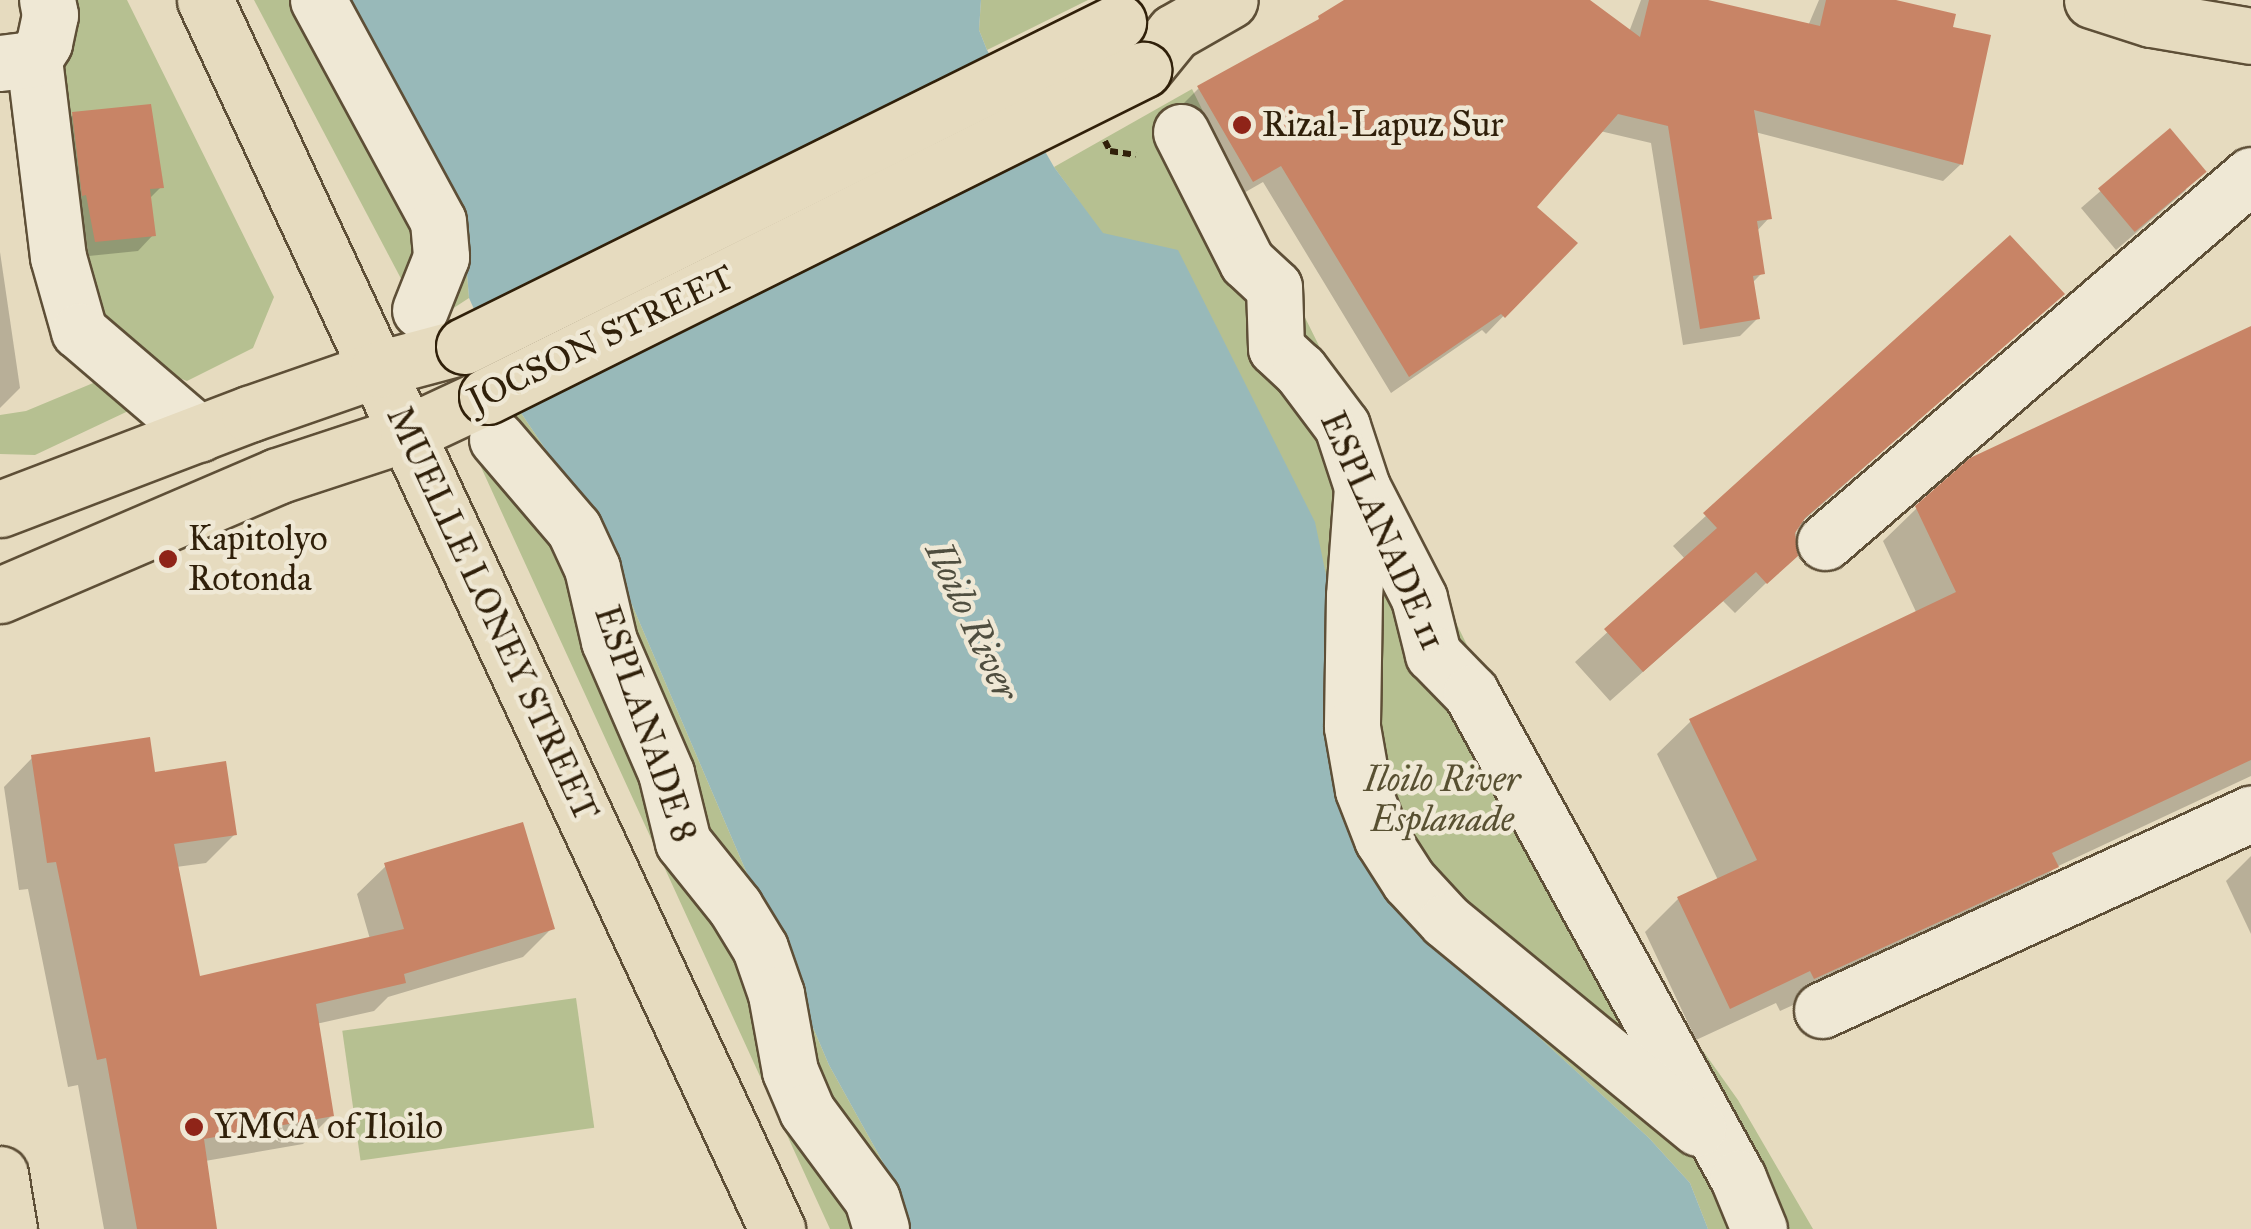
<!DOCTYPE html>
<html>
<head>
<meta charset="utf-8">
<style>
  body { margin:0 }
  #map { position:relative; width:2251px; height:1229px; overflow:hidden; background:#e6dbbf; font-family:"IM FELL Great Primer",serif }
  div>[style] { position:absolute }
  .green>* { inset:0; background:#b6c091; transform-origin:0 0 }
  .water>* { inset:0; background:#98b9b9 }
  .shadow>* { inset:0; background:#0003 }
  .building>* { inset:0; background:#c88466; transform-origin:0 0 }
  .path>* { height:6px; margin-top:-3px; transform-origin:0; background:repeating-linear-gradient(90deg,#30200a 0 8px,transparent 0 13px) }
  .roads { filter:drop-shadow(2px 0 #5e4f37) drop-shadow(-2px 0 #5e4f37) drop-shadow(0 2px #5e4f37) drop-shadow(0 -2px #5e4f37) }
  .minor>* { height:55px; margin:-27.5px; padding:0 27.5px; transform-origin:27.5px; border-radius:27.5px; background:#efe8d5 }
  .major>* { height:55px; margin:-27.5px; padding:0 27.5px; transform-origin:27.5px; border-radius:27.5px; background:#e6dbbf }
  .bridges { filter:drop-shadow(2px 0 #30200a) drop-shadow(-2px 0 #30200a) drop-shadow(0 2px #30200a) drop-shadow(0 -2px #30200a) }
  .major-bridge>* { height:55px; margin:-27.5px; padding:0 27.5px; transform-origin:27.5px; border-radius:27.5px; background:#e6dbbf }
  .dots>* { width:28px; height:28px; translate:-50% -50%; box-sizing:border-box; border:5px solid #efe8d5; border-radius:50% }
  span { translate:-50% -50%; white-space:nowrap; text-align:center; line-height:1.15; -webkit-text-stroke:9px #efe8d5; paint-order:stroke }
  .poi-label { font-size:35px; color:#30200a }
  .left { translate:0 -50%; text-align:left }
  .street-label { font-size:35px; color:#30200a }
  .park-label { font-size:35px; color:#585032; font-style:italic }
  .water-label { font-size:38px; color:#4f4e3f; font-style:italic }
</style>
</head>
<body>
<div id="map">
  <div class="green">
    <div style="clip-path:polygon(74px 0,127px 0,274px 297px,253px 348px,187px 381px,127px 358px,99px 321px,65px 106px,65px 65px,77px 29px)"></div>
    <div style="clip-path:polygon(254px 0,344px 0,462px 213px,469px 298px,443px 315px,407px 290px)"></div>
    <div style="clip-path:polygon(981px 0,1088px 0,987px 50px,979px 30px)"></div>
    <div style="clip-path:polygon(1192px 89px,1467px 645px,1617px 930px,1738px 1100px,1813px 1229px,1708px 1229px,1690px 1183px,1649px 1138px,1406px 916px,1314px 525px,1054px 167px)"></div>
    <div style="clip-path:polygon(110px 376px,141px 405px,35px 455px,0 454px,0 415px,26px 411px)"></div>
    <div style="clip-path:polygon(521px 413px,600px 530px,829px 1065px,885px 1166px,909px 1229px,830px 1229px,464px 430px)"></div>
    <div style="left:576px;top:998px;width:131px;height:236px;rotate:82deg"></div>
  </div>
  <div class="water">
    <div style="clip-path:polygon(344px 0,981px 0,979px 30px,987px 50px,1054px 167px,1103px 233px,1178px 250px,1315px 522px,1334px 613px,1332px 768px,1449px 955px,1649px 1138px,1690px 1183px,1708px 1229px,909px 1229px,885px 1166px,829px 1065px,600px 530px,521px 413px,469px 298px,462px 213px)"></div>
  </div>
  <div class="shadow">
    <div style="clip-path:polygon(1349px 0,1586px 0,1629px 32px,1641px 0,1703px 0,1808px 26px,1819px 0,1884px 0,1950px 29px,1961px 164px,1943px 181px,1755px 132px,1769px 218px,1756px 232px,1762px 273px,1752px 283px,1758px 318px,1740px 336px,1683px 345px,1651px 143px,1600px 131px,1534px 207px,1574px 243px,1486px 334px,1482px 330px,1391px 393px,1263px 182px,1235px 198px,1182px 105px,1199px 88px,1310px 27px)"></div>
    <div style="clip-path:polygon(73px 115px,161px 187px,148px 200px,153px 235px,138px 251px,79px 257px,57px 131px)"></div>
    <div style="clip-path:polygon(2170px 131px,2186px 190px,2116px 250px,2081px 208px)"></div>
    <div style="clip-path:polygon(2010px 238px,2062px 294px,1796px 527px,1795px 555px,1735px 613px,1723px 601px,1610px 701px,1575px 662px,1686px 560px,1673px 546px)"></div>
    <div style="clip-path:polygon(0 252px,20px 388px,0 408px)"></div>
    <div style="clip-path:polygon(2251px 329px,2251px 776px,2054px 868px,2022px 901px,1780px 1011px,1776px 1003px,1696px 1040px,1645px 932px,1678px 899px,1718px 880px,1657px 754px,1691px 721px,1917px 614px,1883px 541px,1917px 508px)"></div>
    <div style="clip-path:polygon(32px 758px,153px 774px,235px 834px,206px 863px,176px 867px,198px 979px,370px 939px,357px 894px,386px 866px,552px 928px,523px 957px,388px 997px,374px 1011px,316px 1024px,332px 1115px,303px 1144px,205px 1161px,214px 1229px,104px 1229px,78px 1085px,68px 1087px,28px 889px,19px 890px,4px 787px)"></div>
    <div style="clip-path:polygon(2251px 856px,2251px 934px,2226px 881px)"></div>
  </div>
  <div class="building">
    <div style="clip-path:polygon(1344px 0,1590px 0,1640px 37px,1649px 0,1708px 0,1820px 26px,1826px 0,1896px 0,1956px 14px,1953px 27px,1991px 35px,1963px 165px,1754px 110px,1772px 219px,1757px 221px,1765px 274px,1753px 276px,1760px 319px,1700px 329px,1668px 126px,1618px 114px,1537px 207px,1578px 243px,1505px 318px,1501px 314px,1409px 377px,1281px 166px,1253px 182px,1197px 86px,1319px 19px,1318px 16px)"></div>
    <div style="clip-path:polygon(151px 104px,164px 188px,150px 189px,156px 236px,95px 242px,86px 195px,82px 196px,72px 112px)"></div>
    <div style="left:2170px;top:128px;width:57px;height:94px;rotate:50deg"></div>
    <div style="clip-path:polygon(2010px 235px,2065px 294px,1805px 518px,1795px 533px,1798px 556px,1767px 584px,1756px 572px,1643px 672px,1604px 629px,1717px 528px,1703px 513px)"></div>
    <div style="clip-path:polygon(2251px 326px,2251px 760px,2052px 853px,2059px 867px,1814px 979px,1810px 971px,1730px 1009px,1677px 897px,1757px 860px,1689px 719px,1956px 592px,1915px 506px,1970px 458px)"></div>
    <div style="clip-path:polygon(150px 737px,155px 772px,226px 761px,237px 835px,174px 844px,200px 976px,404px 929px,384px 863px,523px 822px,555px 929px,404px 974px,406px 983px,316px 1004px,334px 1116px,204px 1139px,217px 1229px,137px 1229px,106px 1058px,97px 1060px,56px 862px,47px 863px,31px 755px)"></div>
  </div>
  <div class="path">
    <div style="left:1105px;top:141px;width:11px;rotate:63deg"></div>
    <div style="left:1110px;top:151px;width:26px;rotate:9deg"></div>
  </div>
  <div class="roads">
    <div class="minor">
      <div style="left:318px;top:0;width:251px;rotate:61.5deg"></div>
      <div style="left:438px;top:221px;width:36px;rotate:85deg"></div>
      <div style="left:441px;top:257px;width:57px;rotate:111.6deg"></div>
      <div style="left:34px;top:59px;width:199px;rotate:83.1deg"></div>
      <div style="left:58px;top:257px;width:77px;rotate:74.2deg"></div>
      <div style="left:79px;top:331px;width:158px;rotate:40.6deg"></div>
      <div style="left:0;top:63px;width:34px;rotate:-7deg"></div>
      <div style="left:34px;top:59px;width:19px;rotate:-58deg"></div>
      <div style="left:44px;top:43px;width:29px;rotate:-78deg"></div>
      <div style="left:50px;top:15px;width:15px;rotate:-101deg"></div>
      <div style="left:1181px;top:132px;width:146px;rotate:63.1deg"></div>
      <div style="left:1247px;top:262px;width:37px;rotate:43deg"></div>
      <div style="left:1274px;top:287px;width:61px;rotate:88.1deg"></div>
      <div style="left:1276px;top:348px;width:33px;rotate:43deg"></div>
      <div style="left:1300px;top:370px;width:70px;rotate:53.1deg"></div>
      <div style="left:1342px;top:426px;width:64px;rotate:71.8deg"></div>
      <div style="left:1362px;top:487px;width:125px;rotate:62.8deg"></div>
      <div style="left:1419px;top:598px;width:58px;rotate:76deg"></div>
      <div style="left:1433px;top:654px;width:54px;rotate:45.7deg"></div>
      <div style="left:1471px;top:693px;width:554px;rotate:61.17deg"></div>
      <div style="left:1738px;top:1178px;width:55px;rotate:67.6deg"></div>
      <div style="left:497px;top:439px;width:118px;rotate:49.5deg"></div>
      <div style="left:574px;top:529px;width:43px;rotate:65.2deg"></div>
      <div style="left:592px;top:568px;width:75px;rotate:76.9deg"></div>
      <div style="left:609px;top:641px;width:144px;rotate:66.6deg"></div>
      <div style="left:666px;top:773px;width:71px;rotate:76.2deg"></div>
      <div style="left:683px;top:842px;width:83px;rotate:51.3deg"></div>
      <div style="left:735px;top:907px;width:48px;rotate:58.6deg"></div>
      <div style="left:760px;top:948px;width:49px;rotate:70.8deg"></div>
      <div style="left:776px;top:994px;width:78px;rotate:79.7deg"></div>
      <div style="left:790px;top:1071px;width:43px;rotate:67deg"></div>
      <div style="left:807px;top:1111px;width:109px;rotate:53.5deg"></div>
      <div style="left:872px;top:1199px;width:31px;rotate:73deg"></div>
      <div style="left:1362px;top:487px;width:109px;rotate:94.2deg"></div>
      <div style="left:1354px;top:596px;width:131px;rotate:90.9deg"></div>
      <div style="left:1352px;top:727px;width:64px;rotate:80.1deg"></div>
      <div style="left:1363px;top:790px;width:53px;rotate:68.8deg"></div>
      <div style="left:1382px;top:839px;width:50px;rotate:57.3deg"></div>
      <div style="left:1409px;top:881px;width:54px;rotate:47.2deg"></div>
      <div style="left:1446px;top:921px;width:326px;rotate:39.4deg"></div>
      <div style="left:1825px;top:542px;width:562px;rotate:-40.74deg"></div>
      <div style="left:1822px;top:1010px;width:472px;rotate:-24.6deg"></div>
    </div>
    <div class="major">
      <div style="left:205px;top:0;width:1356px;rotate:65.04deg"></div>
      <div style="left:2092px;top:0;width:62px;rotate:17.9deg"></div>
      <div style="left:2151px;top:19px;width:101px;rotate:9.6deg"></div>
      <div style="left:1143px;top:70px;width:49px;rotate:-50.8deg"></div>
      <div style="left:1174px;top:32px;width:64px;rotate:-29.7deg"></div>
      <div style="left:0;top:509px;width:267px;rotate:-20.9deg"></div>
      <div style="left:249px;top:414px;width:137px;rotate:-19.2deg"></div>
      <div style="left:378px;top:369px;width:89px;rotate:-15deg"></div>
      <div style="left:0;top:595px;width:301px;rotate:-23.2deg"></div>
      <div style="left:277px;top:476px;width:138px;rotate:-18.2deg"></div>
      <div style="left:408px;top:433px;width:87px;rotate:-25.1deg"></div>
      <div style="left:0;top:1174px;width:56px;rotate:80.7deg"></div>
    </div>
  </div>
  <div class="bridges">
    <div class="major-bridge">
      <div style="left:464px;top:346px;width:730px;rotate:-26.35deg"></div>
      <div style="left:487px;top:396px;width:733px;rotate:-26.43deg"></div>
    </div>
  </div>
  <div class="dots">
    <div style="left:1242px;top:125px;background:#8f2418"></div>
    <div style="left:168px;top:559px;background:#8f2418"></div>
    <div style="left:194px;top:1127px;background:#8f2418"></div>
  </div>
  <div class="poi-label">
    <span class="left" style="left:1262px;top:125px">Rizal-Lapuz Sur</span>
    <span class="left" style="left:188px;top:559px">Kapitolyo<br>Rotonda</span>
    <span class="left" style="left:214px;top:1127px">YMCA of Iloilo</span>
  </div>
  <div class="street-label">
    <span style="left:601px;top:339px;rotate:-26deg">JOCSON STREET</span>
    <span style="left:1382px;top:531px;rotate:66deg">ESPLANADE 11</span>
    <span style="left:492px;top:614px;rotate:65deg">MUELLE LONEY STREET</span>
    <span style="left:645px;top:724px;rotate:71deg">ESPLANADE 8</span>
  </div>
  <div class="park-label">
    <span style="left:1442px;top:800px">Iloilo River<br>Esplanade</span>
  </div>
  <div class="water-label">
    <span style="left:972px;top:621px;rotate:65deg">Iloilo River</span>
  </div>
</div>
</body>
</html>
